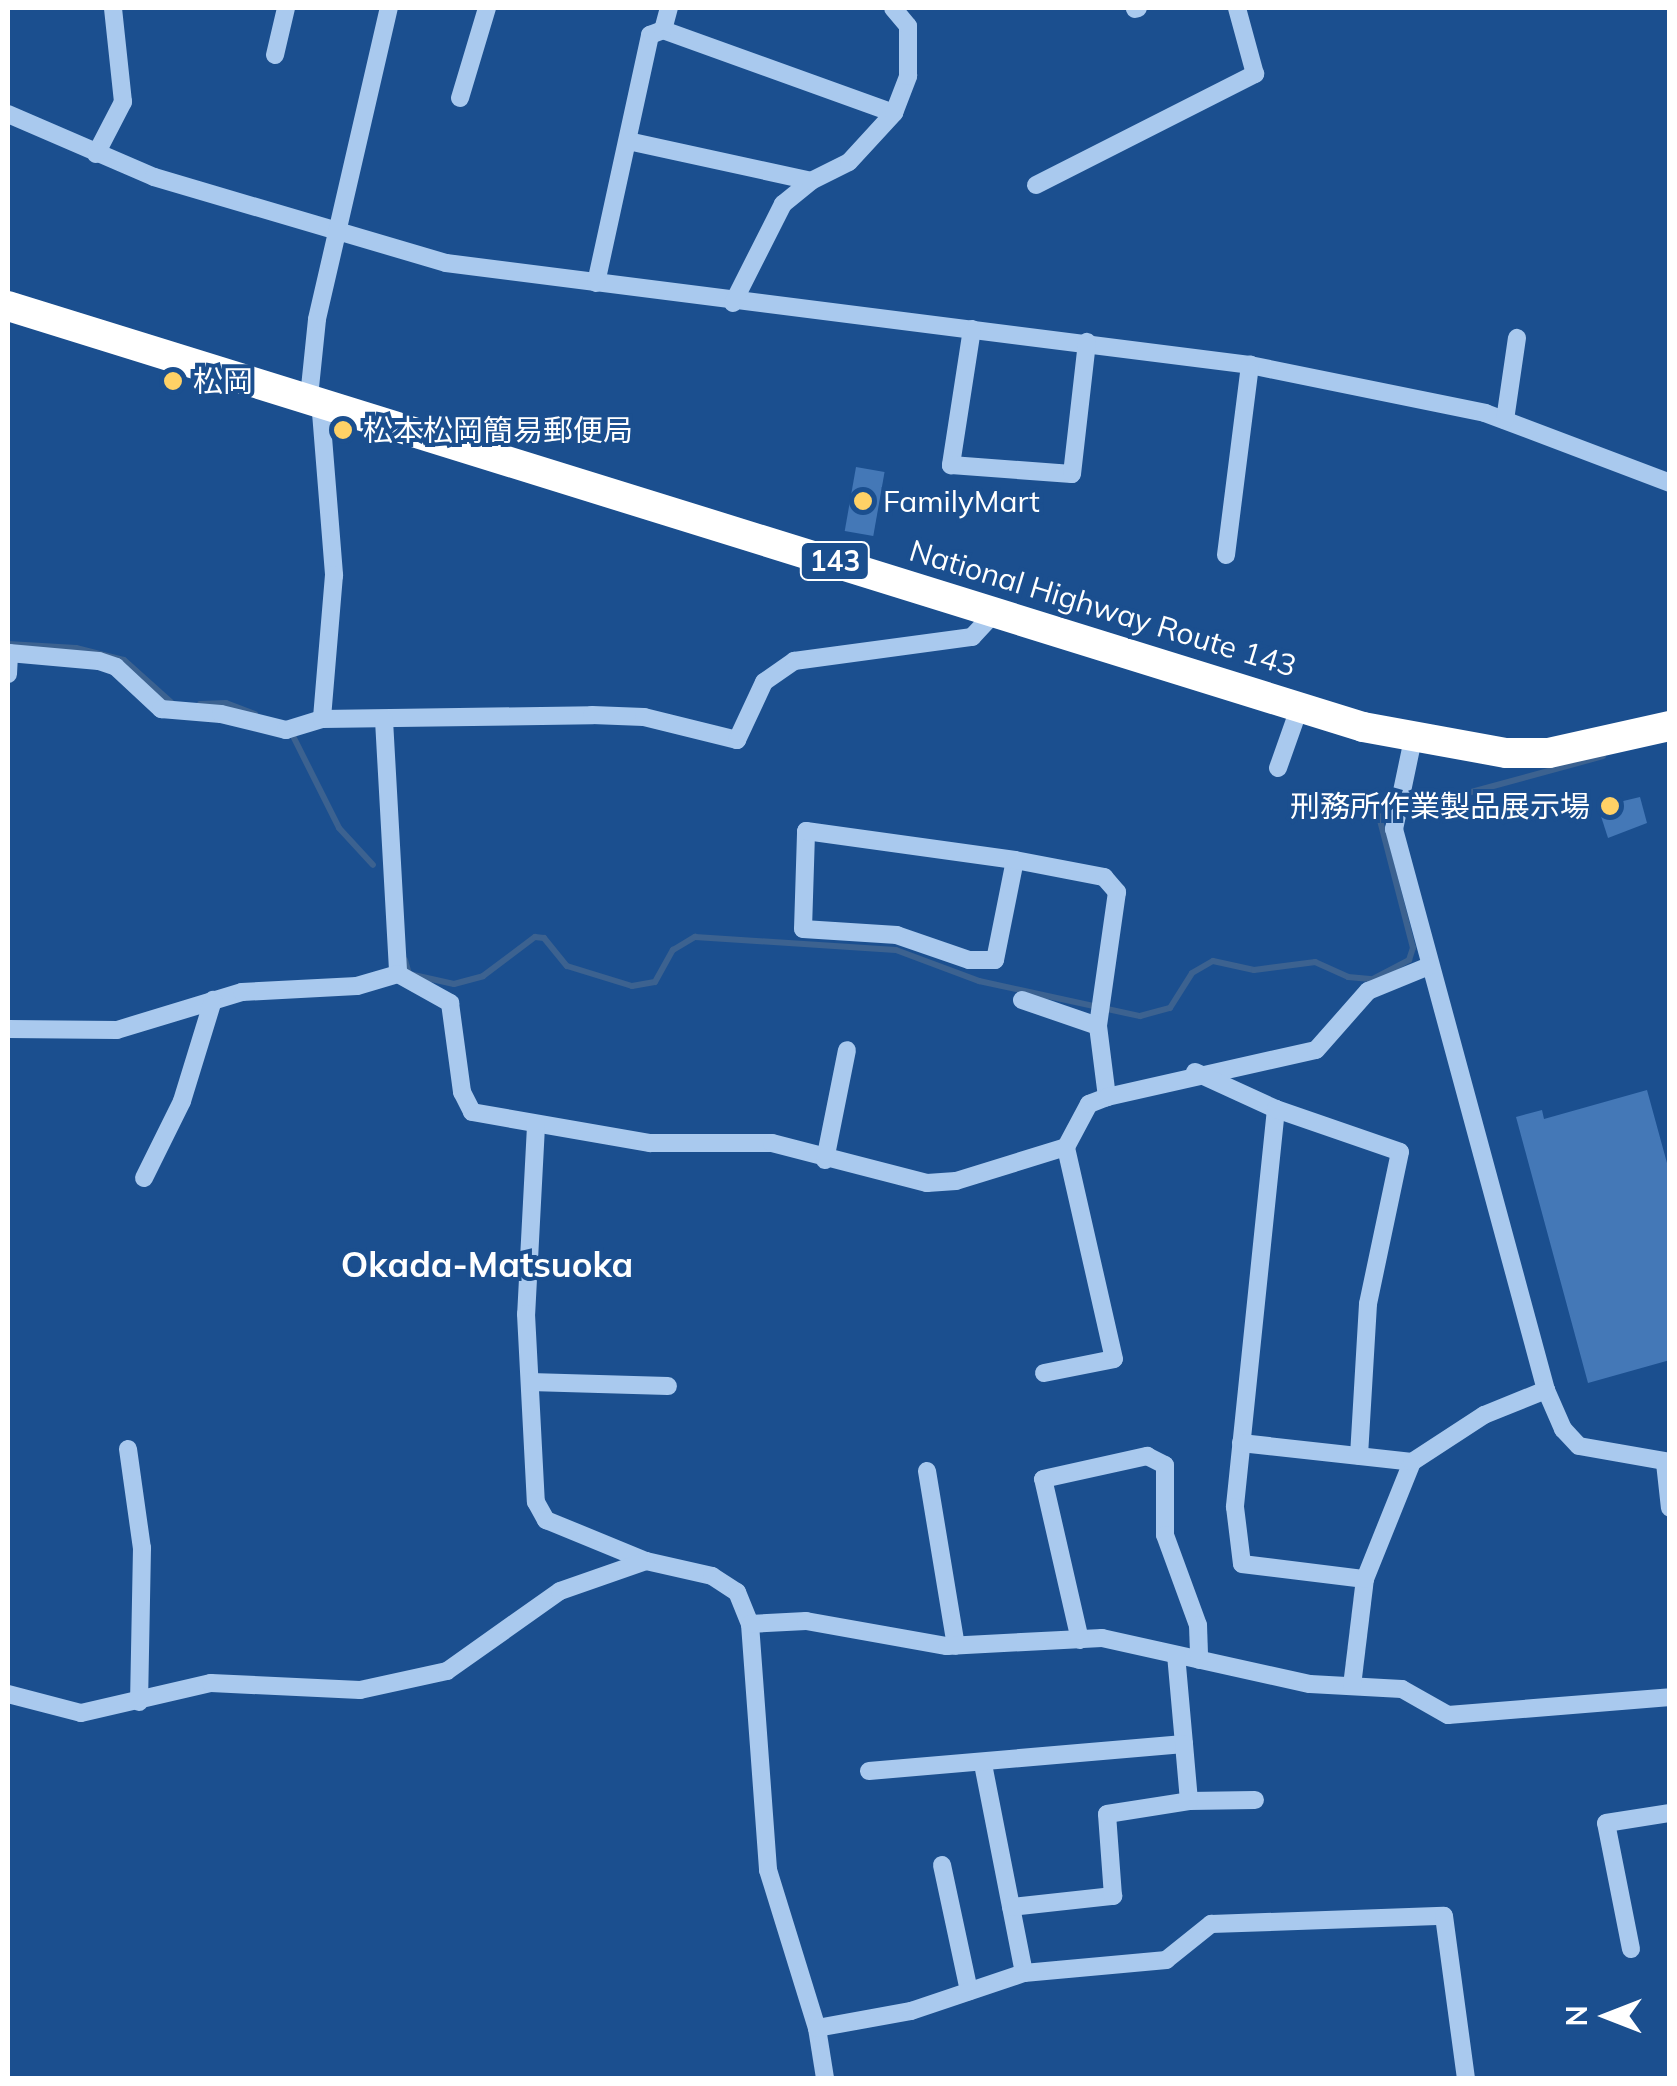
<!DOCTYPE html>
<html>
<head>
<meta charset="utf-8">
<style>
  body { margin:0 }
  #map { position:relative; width:1677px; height:2086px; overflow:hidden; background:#1b4f8f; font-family:Mulish,"Noto Sans JP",sans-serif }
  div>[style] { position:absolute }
  .stream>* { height:6px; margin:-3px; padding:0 3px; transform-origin:3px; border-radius:3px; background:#3c6290 }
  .building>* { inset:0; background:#4478b7; transform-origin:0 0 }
  .minor>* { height:18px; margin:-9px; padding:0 9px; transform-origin:9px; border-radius:9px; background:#a9c9ee }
  .highway>* { height:30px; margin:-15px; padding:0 15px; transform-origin:15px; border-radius:15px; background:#fff }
  .dots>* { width:28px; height:28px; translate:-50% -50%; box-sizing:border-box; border:5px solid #1b4f8f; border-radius:50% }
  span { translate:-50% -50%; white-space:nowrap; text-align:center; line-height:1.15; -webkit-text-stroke:8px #1b4f8f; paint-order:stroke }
  .shield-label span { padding:2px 8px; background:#1b4f8f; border:2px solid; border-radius:8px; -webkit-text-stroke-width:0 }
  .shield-label { font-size:28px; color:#fff; font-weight:700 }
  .poi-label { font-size:30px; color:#fff }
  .left { translate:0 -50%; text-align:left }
  .right { translate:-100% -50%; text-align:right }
  .street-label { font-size:30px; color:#fff }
  .quarter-label { font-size:35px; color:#fff; font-weight:700 }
  .frame { position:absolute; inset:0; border:10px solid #fff; pointer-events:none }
  .north { position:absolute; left:1557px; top:1966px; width:100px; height:100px; -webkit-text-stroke:8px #1b4f8f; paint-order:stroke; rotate:270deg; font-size:28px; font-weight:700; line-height:40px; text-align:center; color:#fff }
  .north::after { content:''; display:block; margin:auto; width:35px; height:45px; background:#fff; clip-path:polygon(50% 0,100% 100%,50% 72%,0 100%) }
</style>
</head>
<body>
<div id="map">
  <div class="stream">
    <div style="left:8px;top:644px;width:68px;rotate:3.4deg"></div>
    <div style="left:76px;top:648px;width:49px;rotate:14deg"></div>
    <div style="left:124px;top:660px;width:64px;rotate:41.9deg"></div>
    <div style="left:200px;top:704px;width:26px;rotate:-2deg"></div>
    <div style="left:226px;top:703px;width:31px;rotate:21deg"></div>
    <div style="left:291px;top:732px;width:107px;rotate:63.4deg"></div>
    <div style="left:339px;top:828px;width:50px;rotate:47.4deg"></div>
    <div style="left:405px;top:960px;width:15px;rotate:74deg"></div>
    <div style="left:409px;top:974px;width:46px;rotate:12.5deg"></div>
    <div style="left:454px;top:984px;width:30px;rotate:-15deg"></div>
    <div style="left:483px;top:976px;width:65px;rotate:-36.9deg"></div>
    <div style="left:535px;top:937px;width:9px;rotate:6deg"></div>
    <div style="left:544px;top:938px;width:36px;rotate:51deg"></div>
    <div style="left:567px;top:966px;width:68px;rotate:17.1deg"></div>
    <div style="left:632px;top:986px;width:23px;rotate:-10deg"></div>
    <div style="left:655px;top:982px;width:37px;rotate:-61deg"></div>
    <div style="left:673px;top:950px;width:26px;rotate:-31deg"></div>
    <div style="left:695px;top:937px;width:201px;rotate:3.7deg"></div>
    <div style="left:896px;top:950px;width:89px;rotate:20.5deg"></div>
    <div style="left:979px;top:981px;width:165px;rotate:12.3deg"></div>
    <div style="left:1140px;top:1016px;width:31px;rotate:-15deg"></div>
    <div style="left:1170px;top:1008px;width:41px;rotate:-57.8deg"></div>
    <div style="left:1192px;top:973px;width:24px;rotate:-30deg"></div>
    <div style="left:1213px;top:961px;width:42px;rotate:12.4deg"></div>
    <div style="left:1254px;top:970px;width:62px;rotate:-7.5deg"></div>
    <div style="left:1315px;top:962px;width:36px;rotate:24deg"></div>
    <div style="left:1348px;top:977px;width:25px;rotate:5deg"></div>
    <div style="left:1373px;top:979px;width:41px;rotate:-27.8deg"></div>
    <div style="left:1409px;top:960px;width:13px;rotate:-72deg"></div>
    <div style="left:1413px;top:948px;width:135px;rotate:-104.5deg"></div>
    <div style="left:1379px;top:817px;width:232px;rotate:-15.2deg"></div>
  </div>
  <div class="building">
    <div style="left:856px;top:467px;width:29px;height:65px;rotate:10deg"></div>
    <div style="clip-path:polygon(1640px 797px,1647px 823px,1608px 838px,1598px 807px)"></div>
    <div style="clip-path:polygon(1647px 1090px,1670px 1174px,1670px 1360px,1588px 1383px,1516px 1117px,1542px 1110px,1544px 1119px)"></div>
  </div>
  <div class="minor">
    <div style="left:1135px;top:9px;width:3px;rotate:-18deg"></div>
    <div style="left:663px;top:30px;width:245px;rotate:19.8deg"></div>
    <div style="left:275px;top:55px;width:48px;rotate:-76.8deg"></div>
    <div style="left:460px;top:98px;width:94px;rotate:-73.3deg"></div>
    <div style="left:8px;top:114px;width:159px;rotate:23.3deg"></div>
    <div style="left:154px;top:177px;width:304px;rotate:16.4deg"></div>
    <div style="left:446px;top:263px;width:810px;rotate:7.23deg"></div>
    <div style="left:1250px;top:365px;width:240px;rotate:11.5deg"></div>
    <div style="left:1485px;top:413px;width:198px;rotate:20.7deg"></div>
    <div style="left:628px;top:141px;width:187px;rotate:12.3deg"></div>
    <div style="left:96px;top:154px;width:59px;rotate:-62.6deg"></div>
    <div style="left:123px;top:102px;width:95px;rotate:-96.1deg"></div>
    <div style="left:1036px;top:185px;width:246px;rotate:-26.9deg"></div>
    <div style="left:1255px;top:74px;width:68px;rotate:-105.3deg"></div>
    <div style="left:596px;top:283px;width:254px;rotate:-77.7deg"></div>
    <div style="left:650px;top:35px;width:14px;rotate:-21deg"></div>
    <div style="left:663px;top:30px;width:23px;rotate:-75deg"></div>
    <div style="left:733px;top:303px;width:111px;rotate:-63.2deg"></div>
    <div style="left:783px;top:204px;width:36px;rotate:-39deg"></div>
    <div style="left:811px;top:181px;width:42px;rotate:-26.6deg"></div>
    <div style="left:849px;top:162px;width:67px;rotate:-47.4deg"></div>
    <div style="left:894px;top:113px;width:40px;rotate:-69deg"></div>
    <div style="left:908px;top:76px;width:50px;rotate:-90deg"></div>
    <div style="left:908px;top:26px;width:23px;rotate:-130deg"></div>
    <div style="left:972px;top:329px;width:138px;rotate:98.8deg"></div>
    <div style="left:951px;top:465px;width:121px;rotate:4.3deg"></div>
    <div style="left:1072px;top:474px;width:133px;rotate:-83.5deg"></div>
    <div style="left:309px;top:397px;width:78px;rotate:-84.1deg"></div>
    <div style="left:317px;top:319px;width:319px;rotate:-77deg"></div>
    <div style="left:320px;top:400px;width:176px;rotate:85.4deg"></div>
    <div style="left:334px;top:575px;width:144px;rotate:94.8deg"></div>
    <div style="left:1505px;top:420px;width:83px;rotate:-81.7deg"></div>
    <div style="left:1226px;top:555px;width:192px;rotate:-82.8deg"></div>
    <div style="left:8px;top:674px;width:21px;rotate:-87deg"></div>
    <div style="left:9px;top:653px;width:90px;rotate:5.1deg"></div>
    <div style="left:99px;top:661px;width:18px;rotate:19deg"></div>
    <div style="left:116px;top:667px;width:62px;rotate:43deg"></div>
    <div style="left:161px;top:709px;width:60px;rotate:4.8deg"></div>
    <div style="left:221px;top:714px;width:67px;rotate:13.8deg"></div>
    <div style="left:286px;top:730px;width:38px;rotate:-17deg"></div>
    <div style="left:322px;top:719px;width:270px;rotate:-0.8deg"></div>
    <div style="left:592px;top:715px;width:52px;rotate:2.2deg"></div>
    <div style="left:644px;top:717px;width:96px;rotate:13.9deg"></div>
    <div style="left:737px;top:740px;width:64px;rotate:-65deg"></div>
    <div style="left:764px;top:682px;width:37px;rotate:-35deg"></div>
    <div style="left:794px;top:661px;width:180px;rotate:-7.7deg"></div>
    <div style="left:972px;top:637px;width:35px;rotate:-47deg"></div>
    <div style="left:384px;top:720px;width:254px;rotate:86.8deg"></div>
    <div style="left:1413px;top:739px;width:92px;rotate:101.9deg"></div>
    <div style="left:1394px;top:829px;width:581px;rotate:74.84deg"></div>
    <div style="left:1546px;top:1390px;width:43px;rotate:66.4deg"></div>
    <div style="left:1563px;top:1429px;width:23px;rotate:47deg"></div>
    <div style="left:1579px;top:1446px;width:92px;rotate:10deg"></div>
    <div style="left:1278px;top:768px;width:66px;rotate:-70.5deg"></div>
    <div style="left:1015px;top:860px;width:102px;rotate:101.3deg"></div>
    <div style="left:995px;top:960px;width:26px;rotate:180deg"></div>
    <div style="left:969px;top:960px;width:76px;rotate:-160.9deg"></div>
    <div style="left:897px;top:935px;width:94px;rotate:-176.3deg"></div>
    <div style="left:803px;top:929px;width:98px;rotate:-88.2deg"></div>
    <div style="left:806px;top:831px;width:211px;rotate:7.9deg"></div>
    <div style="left:1015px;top:860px;width:91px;rotate:10.8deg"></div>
    <div style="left:1104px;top:877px;width:20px;rotate:49deg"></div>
    <div style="left:1117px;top:892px;width:135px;rotate:98.1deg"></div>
    <div style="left:1098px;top:1026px;width:72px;rotate:82.8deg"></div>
    <div style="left:1022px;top:1000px;width:80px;rotate:18.9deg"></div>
    <div style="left:8px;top:1029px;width:109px;rotate:0.5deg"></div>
    <div style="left:117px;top:1030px;width:131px;rotate:-16.9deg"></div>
    <div style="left:242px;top:992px;width:115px;rotate:-3deg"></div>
    <div style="left:357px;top:986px;width:43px;rotate:-16.3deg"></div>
    <div style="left:398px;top:974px;width:60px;rotate:29.1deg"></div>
    <div style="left:450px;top:1003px;width:90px;rotate:82.3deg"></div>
    <div style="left:462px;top:1092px;width:22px;rotate:63deg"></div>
    <div style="left:472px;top:1112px;width:181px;rotate:9.9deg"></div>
    <div style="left:650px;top:1143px;width:122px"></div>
    <div style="left:772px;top:1143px;width:160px;rotate:14.5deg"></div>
    <div style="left:927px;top:1183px;width:29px;rotate:-4deg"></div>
    <div style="left:956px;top:1181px;width:115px;rotate:-17.2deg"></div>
    <div style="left:1066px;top:1147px;width:49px;rotate:-61.9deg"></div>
    <div style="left:1089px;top:1104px;width:19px;rotate:-21deg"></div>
    <div style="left:1107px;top:1097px;width:214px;rotate:-12.7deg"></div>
    <div style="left:1316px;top:1050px;width:79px;rotate:-48.6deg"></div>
    <div style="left:1368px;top:991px;width:66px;rotate:-22.3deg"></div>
    <div style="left:1195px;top:1072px;width:89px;rotate:24.6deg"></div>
    <div style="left:1276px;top:1109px;width:400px;rotate:95.9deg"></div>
    <div style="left:1235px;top:1507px;width:57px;rotate:83deg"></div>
    <div style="left:1242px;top:1564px;width:124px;rotate:7deg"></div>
    <div style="left:1276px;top:1109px;width:131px;rotate:19.1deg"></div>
    <div style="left:1400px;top:1152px;width:155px;rotate:101.9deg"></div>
    <div style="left:1368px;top:1304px;width:152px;rotate:93.4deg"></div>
    <div style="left:536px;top:1126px;width:188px;rotate:93deg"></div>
    <div style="left:526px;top:1314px;width:188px;rotate:87deg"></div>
    <div style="left:536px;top:1502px;width:21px;rotate:61deg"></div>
    <div style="left:546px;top:1520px;width:108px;rotate:22.3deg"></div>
    <div style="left:646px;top:1561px;width:68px;rotate:12.8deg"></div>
    <div style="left:712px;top:1576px;width:30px;rotate:33deg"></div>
    <div style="left:737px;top:1592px;width:35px;rotate:68deg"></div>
    <div style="left:750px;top:1624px;width:247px;rotate:85.8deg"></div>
    <div style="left:768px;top:1870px;width:165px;rotate:72.8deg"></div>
    <div style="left:817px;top:2028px;width:51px;rotate:80.9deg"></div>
    <div style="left:825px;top:1160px;width:112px;rotate:-78.7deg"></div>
    <div style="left:144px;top:1178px;width:86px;rotate:-63.7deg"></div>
    <div style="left:182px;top:1101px;width:106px;rotate:-72.9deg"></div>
    <div style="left:1044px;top:1373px;width:71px;rotate:-11.3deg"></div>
    <div style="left:1114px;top:1359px;width:217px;rotate:-102.8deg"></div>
    <div style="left:530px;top:1382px;width:138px;rotate:1.7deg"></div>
    <div style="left:1241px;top:1443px;width:172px;rotate:6.3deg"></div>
    <div style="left:128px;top:1449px;width:100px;rotate:82deg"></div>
    <div style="left:142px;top:1548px;width:154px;rotate:91.1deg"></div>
    <div style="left:1665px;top:1463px;width:45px;rotate:83.7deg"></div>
    <div style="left:927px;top:1471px;width:177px;rotate:80.6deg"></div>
    <div style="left:750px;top:1624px;width:56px;rotate:-3.1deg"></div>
    <div style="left:806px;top:1621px;width:143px;rotate:10.1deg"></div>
    <div style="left:947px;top:1646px;width:155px;rotate:-3deg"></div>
    <div style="left:1102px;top:1638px;width:213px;rotate:12.5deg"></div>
    <div style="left:1310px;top:1684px;width:92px;rotate:3.1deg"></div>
    <div style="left:1402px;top:1689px;width:53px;rotate:29.5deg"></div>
    <div style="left:1448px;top:1715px;width:223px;rotate:-4.6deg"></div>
    <div style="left:1080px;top:1640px;width:165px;rotate:-102.9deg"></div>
    <div style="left:1043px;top:1479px;width:107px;rotate:-12.5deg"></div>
    <div style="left:1147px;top:1456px;width:20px;rotate:27deg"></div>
    <div style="left:1165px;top:1465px;width:70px;rotate:90deg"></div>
    <div style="left:1165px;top:1535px;width:96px;rotate:69.9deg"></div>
    <div style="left:1198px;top:1625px;width:35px;rotate:88deg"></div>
    <div style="left:1352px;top:1686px;width:108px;rotate:-83.1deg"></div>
    <div style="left:1365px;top:1579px;width:126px;rotate:-68.1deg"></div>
    <div style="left:1412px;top:1462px;width:86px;rotate:-33.1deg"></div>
    <div style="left:1484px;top:1415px;width:67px;rotate:-22deg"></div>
    <div style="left:8px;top:1694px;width:75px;rotate:14.6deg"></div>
    <div style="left:81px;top:1713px;width:133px;rotate:-13deg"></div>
    <div style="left:211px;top:1683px;width:149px;rotate:2.7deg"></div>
    <div style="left:360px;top:1690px;width:89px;rotate:-12.3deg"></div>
    <div style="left:447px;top:1671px;width:138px;rotate:-35.3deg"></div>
    <div style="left:560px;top:1591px;width:91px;rotate:-19.2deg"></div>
    <div style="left:983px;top:1764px;width:213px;rotate:78.9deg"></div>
    <div style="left:869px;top:1771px;width:316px;rotate:-4.9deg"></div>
    <div style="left:1184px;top:1744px;width:89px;rotate:-95.1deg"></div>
    <div style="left:1189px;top:1801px;width:66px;rotate:-0.9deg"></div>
    <div style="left:942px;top:1865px;width:129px;rotate:77.9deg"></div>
    <div style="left:1011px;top:1907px;width:103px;rotate:-6.2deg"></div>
    <div style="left:1113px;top:1896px;width:82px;rotate:-94.2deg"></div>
    <div style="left:1107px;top:1814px;width:83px;rotate:-9deg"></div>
    <div style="left:1189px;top:1801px;width:57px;rotate:-95deg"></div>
    <div style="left:1631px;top:1949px;width:128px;rotate:-101.2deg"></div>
    <div style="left:1606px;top:1823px;width:65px;rotate:-8.9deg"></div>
    <div style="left:817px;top:2028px;width:96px;rotate:-10.3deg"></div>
    <div style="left:911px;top:2011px;width:119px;rotate:-18.6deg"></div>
    <div style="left:1024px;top:1973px;width:143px;rotate:-5.2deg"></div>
    <div style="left:1166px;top:1960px;width:58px;rotate:-38.7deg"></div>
    <div style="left:1211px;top:1924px;width:233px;rotate:-2deg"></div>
    <div style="left:1444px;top:1916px;width:163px;rotate:82.3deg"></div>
  </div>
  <div class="highway">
    <div style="left:8px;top:306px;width:1419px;rotate:17.26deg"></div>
    <div style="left:1363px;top:727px;width:145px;rotate:10.3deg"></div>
    <div style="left:1506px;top:753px;width:43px"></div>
    <div style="left:1549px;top:753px;width:124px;rotate:-12.6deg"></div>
  </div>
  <div class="dots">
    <div style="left:173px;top:381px;background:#ffd166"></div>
    <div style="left:343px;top:430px;background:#ffd166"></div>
    <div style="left:863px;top:501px;background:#ffd166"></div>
    <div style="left:1610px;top:806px;background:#ffd166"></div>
  </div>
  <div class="shield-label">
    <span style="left:835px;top:561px">143</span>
  </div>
  <div class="poi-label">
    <span class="left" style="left:193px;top:381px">松岡</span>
    <span class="left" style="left:363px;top:430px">松本松岡簡易郵便局</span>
    <span class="left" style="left:883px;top:501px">FamilyMart</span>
    <span class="right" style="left:1590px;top:806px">刑務所作業製品展示場</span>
  </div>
  <div class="street-label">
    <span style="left:1103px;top:608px;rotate:17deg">National Highway Route 143</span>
  </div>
  <div class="quarter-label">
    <span style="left:487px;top:1264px">Okada-Matsuoka</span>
  </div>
  <div class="frame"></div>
  <div class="north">N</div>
</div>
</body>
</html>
